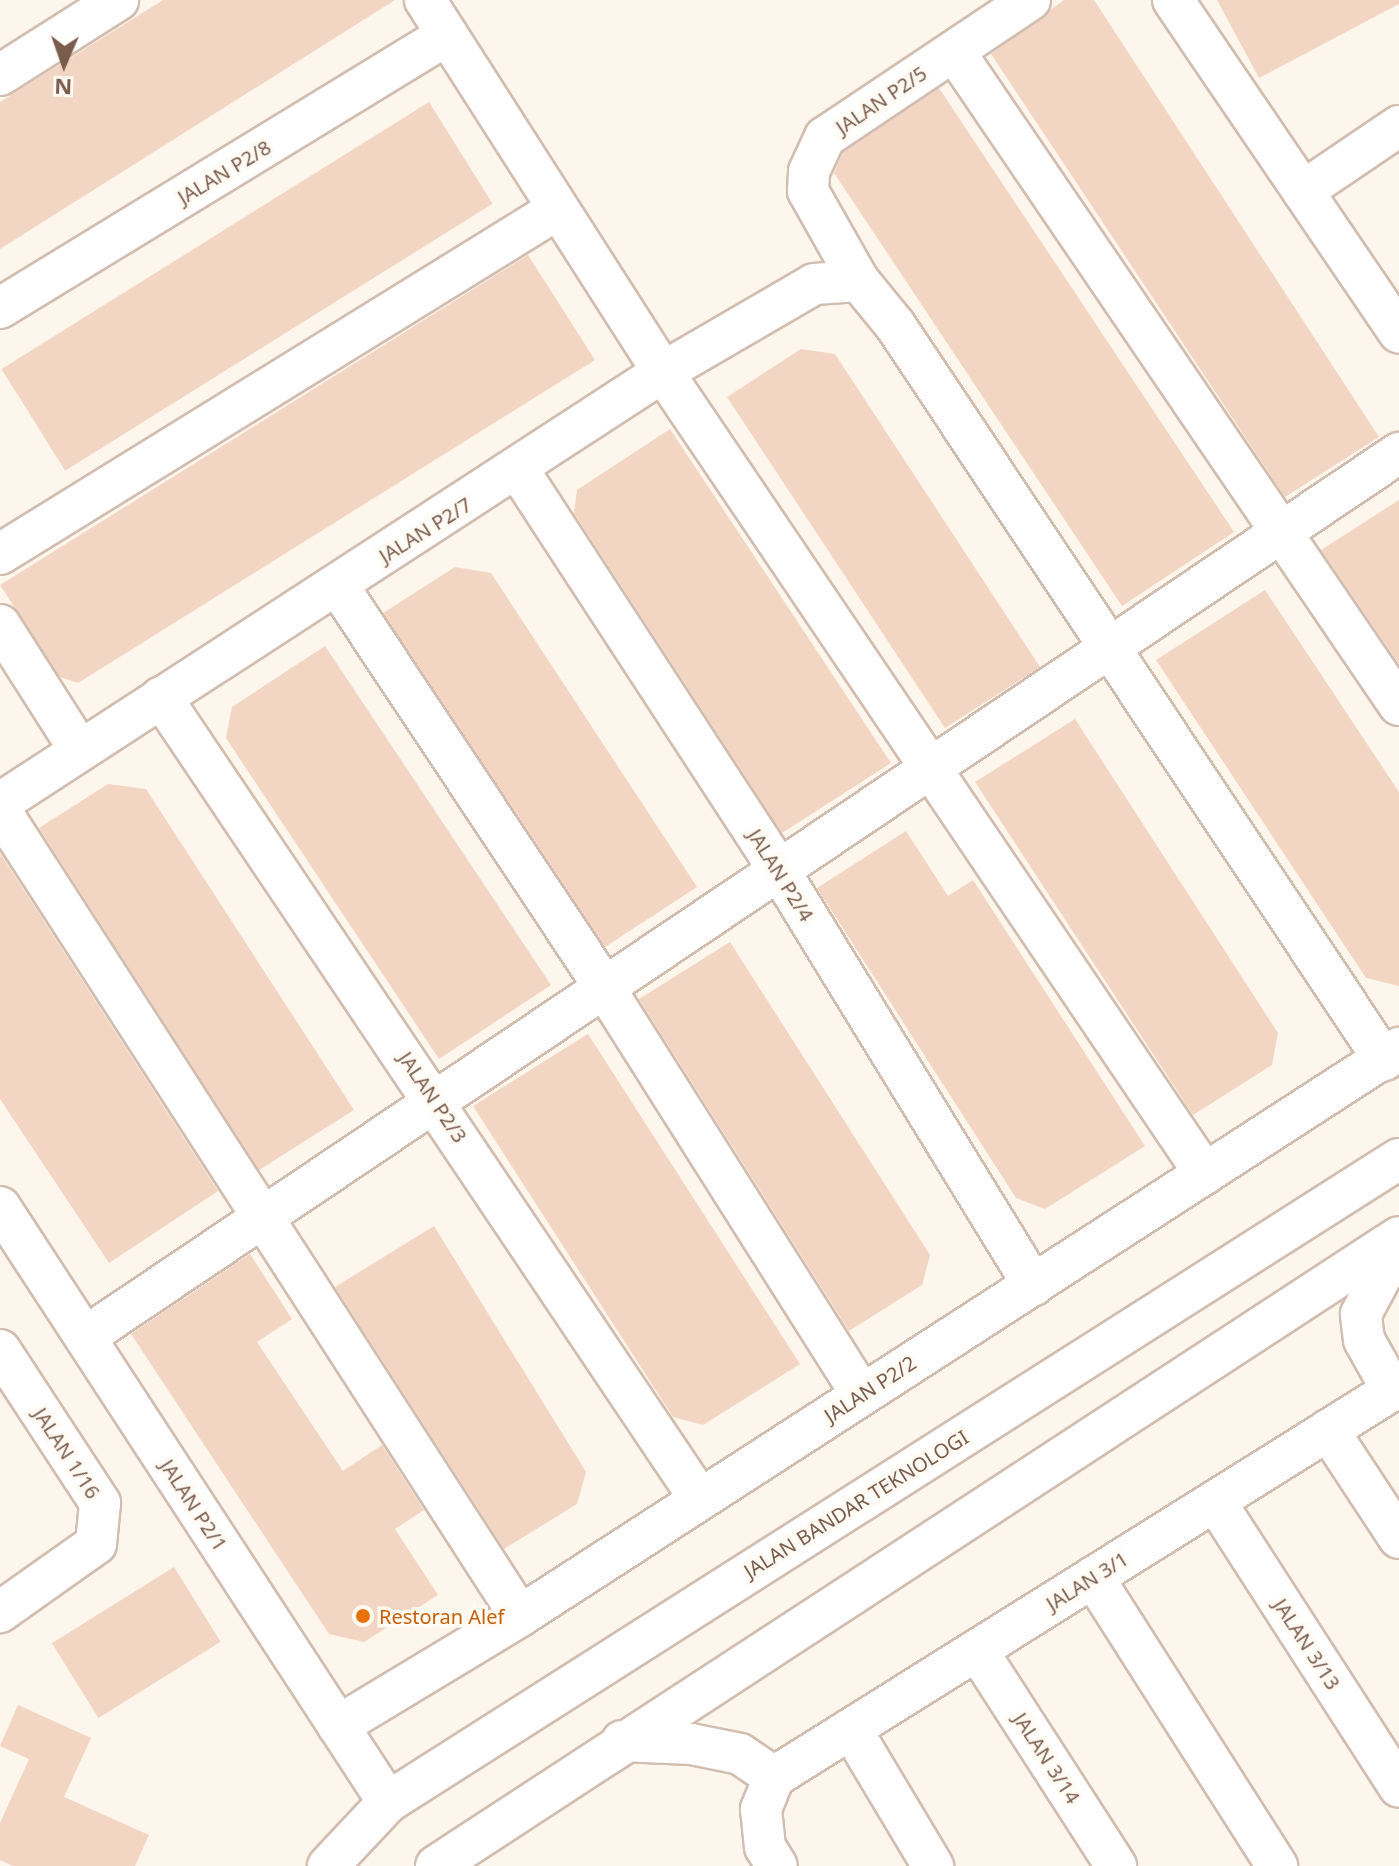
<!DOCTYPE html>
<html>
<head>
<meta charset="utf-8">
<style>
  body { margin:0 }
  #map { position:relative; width:1399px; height:1866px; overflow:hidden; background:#fdf6ec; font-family:"Noto Sans",sans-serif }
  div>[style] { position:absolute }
  .building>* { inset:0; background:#f3d5c3; transform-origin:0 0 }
  .roads { filter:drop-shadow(2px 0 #d1beb0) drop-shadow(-2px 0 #d1beb0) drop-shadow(0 2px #d1beb0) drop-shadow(0 -2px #d1beb0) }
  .minor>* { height:40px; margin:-20px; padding:0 20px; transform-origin:20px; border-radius:20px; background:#fff }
  .dots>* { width:22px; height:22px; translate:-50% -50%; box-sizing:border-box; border:4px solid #fffaf3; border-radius:50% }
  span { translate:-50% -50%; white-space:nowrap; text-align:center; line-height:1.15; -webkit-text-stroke:7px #fffaf3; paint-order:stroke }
  .street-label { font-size:20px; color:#7a5c4d }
  .food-label { font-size:20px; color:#c56008 }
  .left { translate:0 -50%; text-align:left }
  .north { position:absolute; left:24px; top:24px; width:80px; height:80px; -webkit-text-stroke:6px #fffaf3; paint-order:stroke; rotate:182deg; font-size:22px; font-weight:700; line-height:32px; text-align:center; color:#7a5c4d }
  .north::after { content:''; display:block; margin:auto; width:28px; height:36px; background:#7a5c4d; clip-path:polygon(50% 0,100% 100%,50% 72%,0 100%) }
</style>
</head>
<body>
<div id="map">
  <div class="building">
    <div style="clip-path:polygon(163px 0,395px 0,0 249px,0 102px)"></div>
    <div style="clip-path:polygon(1064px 0,1094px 0,1379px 437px,1285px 497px,991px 54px)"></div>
    <div style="clip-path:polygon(1217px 0,1399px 0,1399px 4px,1259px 78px)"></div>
    <div style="clip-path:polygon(939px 88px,1234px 532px,1122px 606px,834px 173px,843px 152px)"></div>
    <div style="left:429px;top:102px;width:120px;height:504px;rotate:58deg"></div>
    <div style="clip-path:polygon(528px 255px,595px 360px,78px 683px,60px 677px,0 585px)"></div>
    <div style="clip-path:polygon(801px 349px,835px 354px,1040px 667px,945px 728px,727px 397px)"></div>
    <div style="clip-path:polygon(670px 429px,891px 763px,782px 833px,574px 513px,577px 490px)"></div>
    <div style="clip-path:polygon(1399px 500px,1399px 664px,1321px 550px)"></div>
    <div style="clip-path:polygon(455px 567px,491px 573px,697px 887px,605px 947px,383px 613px)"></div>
    <div style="clip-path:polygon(1265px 590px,1399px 792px,1399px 986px,1366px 978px,1156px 660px)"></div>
    <div style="clip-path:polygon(325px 646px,551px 985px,439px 1059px,226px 738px,232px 707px)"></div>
    <div style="clip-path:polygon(1075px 719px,1278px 1033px,1272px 1065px,1193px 1115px,975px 782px)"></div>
    <div style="clip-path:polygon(108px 784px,146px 789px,354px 1110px,259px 1170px,39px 828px)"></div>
    <div style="clip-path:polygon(906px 831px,948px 896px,973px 880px,1145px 1146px,1045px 1209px,1016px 1198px,817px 888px)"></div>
    <div style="clip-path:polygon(0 853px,218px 1191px,109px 1263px,0 1099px)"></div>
    <div style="clip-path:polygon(730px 942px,930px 1255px,922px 1285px,849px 1331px,639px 999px)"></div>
    <div style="clip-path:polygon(588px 1034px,800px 1364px,703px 1425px,673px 1417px,473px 1106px)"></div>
    <div style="clip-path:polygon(434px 1226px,586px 1472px,577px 1504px,504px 1549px,335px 1287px)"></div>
    <div style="clip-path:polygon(250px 1254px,292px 1319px,257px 1342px,343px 1471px,382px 1445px,424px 1510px,395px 1529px,438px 1595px,364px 1642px,329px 1634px,131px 1334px)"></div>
    <div style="left:174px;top:1567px;width:88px;height:144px;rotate:58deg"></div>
    <div style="clip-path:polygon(18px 1705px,91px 1738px,64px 1797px,149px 1835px,135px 1866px,13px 1866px,0 1860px,0 1823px,29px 1759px,0 1746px)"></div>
  </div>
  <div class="roads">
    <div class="minor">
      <div style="left:425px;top:0;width:442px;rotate:57.4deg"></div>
      <div style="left:663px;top:372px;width:968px;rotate:55.95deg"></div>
      <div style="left:1030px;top:0;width:247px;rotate:146.2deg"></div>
      <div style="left:825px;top:137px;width:38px;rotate:115deg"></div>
      <div style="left:809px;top:172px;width:19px;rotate:93deg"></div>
      <div style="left:808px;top:191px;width:103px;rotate:60.5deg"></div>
      <div style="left:859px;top:281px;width:57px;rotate:50.7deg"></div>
      <div style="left:895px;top:325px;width:883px;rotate:56.36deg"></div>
      <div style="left:1173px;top:0;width:402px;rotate:55.8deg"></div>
      <div style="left:954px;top:51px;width:791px;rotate:55.77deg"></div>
      <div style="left:0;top:75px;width:140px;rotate:-32.4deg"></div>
      <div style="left:1303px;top:191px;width:116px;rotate:-34.1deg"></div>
      <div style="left:0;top:308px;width:524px;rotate:-31.41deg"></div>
      <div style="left:519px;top:471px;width:476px;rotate:56.9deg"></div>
      <div style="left:779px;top:870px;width:487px;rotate:58.5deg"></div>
      <div style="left:0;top:554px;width:656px;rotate:-31.73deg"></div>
      <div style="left:338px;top:586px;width:481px;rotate:56.4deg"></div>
      <div style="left:604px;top:987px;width:481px;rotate:57.7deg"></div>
      <div style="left:0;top:625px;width:147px;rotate:57.5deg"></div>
      <div style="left:161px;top:697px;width:966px;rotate:56.1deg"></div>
      <div style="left:0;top:803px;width:791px;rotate:-33.03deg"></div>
      <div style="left:663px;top:372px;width:175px;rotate:-30.2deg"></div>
      <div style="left:814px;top:284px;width:45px;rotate:-3.8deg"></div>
      <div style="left:0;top:810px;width:959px;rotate:57.17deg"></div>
      <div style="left:0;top:1207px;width:710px;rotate:56.89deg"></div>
      <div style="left:85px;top:1337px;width:1584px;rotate:-33.93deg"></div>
      <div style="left:0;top:1350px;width:183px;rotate:56.8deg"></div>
      <div style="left:100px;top:1503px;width:41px;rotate:95.6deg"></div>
      <div style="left:96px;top:1544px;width:118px;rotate:144.7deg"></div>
      <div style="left:1392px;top:1390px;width:57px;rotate:-119.2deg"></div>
      <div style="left:1364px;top:1340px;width:26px;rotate:-97deg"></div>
      <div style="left:1361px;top:1314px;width:81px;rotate:-61.8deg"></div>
      <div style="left:1328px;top:1430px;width:129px;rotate:56.7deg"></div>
      <div style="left:1215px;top:1501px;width:340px;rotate:57.2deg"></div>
      <div style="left:1093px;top:1577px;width:343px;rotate:57.5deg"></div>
      <div style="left:977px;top:1650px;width:257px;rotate:57.2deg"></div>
      <div style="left:338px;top:1726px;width:213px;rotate:-31.1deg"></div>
      <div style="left:520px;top:1616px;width:1047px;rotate:-32.87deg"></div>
      <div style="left:851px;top:1729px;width:160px;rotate:59.1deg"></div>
      <div style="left:622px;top:1741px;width:69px;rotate:2.5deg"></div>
      <div style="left:691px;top:1744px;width:50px;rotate:11.5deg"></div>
      <div style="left:740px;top:1754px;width:41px;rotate:34.1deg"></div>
      <div style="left:774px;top:1777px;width:737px;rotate:-32.03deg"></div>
      <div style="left:774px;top:1777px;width:35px;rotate:112deg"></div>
      <div style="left:761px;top:1809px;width:38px;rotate:84deg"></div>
      <div style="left:765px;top:1847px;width:22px;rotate:58deg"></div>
      <div style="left:328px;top:1866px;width:88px;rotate:-46.8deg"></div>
      <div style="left:388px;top:1802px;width:1198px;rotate:-32.46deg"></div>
      <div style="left:436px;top:1866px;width:1150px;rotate:-33.15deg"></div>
    </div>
  </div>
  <div class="dots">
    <div style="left:363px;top:1616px;background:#e8710a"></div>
  </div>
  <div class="street-label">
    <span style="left:881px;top:100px;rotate:-34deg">JALAN P2/5</span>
    <span style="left:224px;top:172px;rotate:-31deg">JALAN P2/8</span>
    <span style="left:425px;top:530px;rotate:-32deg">JALAN P2/7</span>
    <span style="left:781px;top:875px;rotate:58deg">JALAN P2/4</span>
    <span style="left:433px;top:1097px;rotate:56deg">JALAN P2/3</span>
    <span style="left:870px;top:1389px;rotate:-33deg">JALAN P2/2</span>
    <span style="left:67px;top:1453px;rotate:57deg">JALAN 1/16</span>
    <span style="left:856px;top:1504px;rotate:-32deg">JALAN BANDAR TEKNOLOGI</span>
    <span style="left:194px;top:1505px;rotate:57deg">JALAN P2/1</span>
    <span style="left:1087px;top:1581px;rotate:-32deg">JALAN 3/1</span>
    <span style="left:1307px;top:1644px;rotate:57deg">JALAN 3/13</span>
    <span style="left:1047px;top:1758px;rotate:57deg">JALAN 3/14</span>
  </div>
  <div class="food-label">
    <span class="left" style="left:379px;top:1616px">Restoran Alef</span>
  </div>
  <div class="north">N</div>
</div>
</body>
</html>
